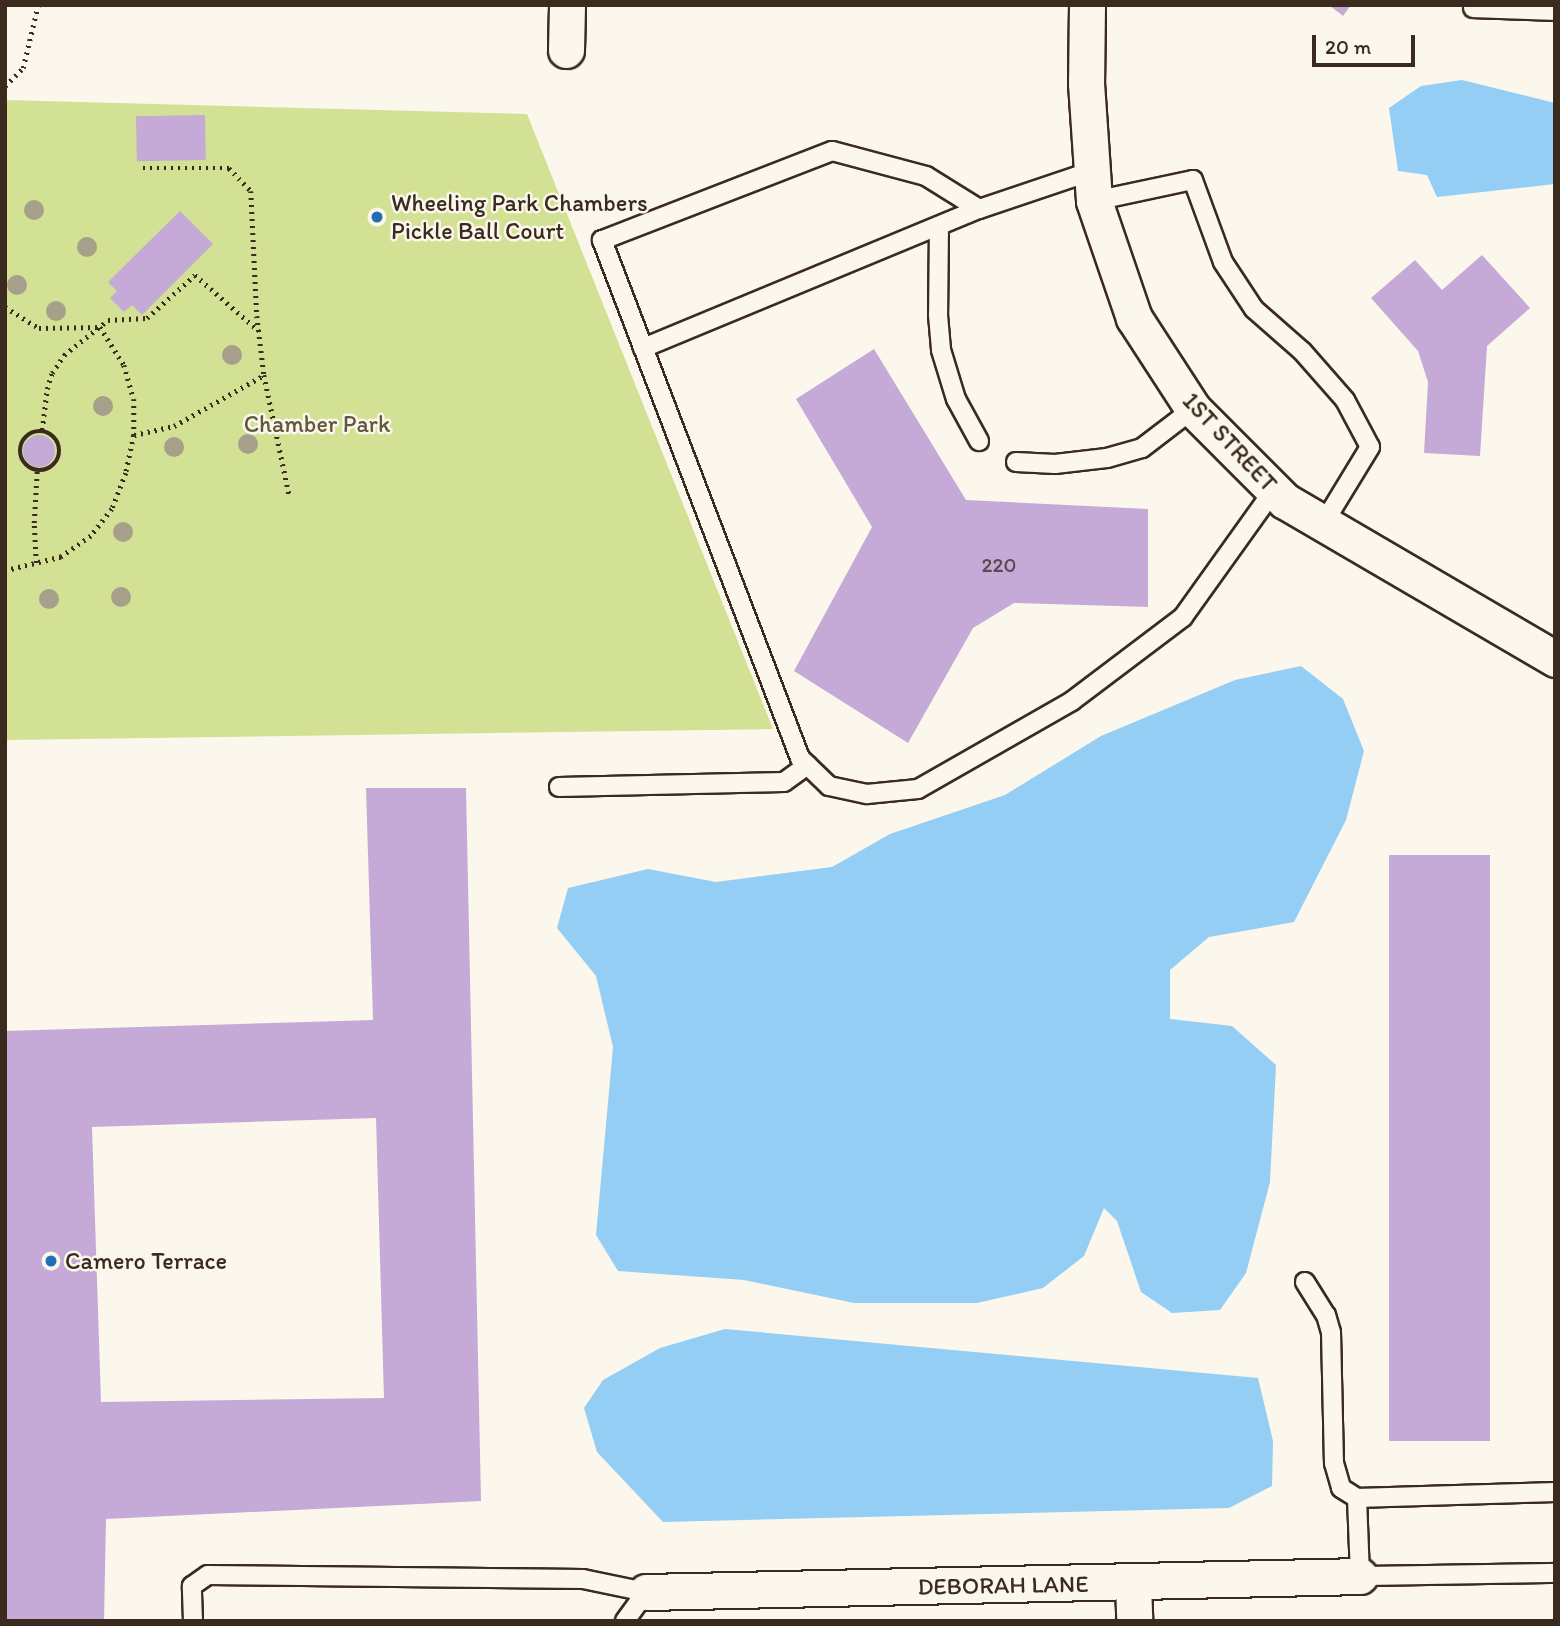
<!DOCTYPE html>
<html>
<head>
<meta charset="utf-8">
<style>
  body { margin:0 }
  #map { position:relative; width:1560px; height:1626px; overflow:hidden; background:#fbf7ec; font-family:Itim,sans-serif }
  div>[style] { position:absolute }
  .green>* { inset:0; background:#d2e194 }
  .water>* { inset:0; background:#94cef4 }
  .building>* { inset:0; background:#c5a9d6; transform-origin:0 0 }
  .round { border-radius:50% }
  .path>* { height:4.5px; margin-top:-2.25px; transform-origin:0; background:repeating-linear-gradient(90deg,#3b2a1e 0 2px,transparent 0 7px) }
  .path>.ring { margin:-2.25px; padding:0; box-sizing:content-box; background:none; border:4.5px solid #3b2a1e; border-radius:50% }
  .roads { filter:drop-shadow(2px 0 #3b2a1e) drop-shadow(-2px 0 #3b2a1e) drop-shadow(0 2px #3b2a1e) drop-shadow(0 -2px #3b2a1e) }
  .lane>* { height:18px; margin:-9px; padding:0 9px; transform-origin:9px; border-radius:9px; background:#fbf7ec }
  .street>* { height:35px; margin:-17.5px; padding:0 17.5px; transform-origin:17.5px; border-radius:17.5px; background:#fbf7ec }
  .trees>* { width:20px; height:20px; margin:-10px; border-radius:50%; background:#a6a08b }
  .dots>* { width:19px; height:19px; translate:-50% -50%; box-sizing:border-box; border:4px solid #fbf7ec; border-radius:50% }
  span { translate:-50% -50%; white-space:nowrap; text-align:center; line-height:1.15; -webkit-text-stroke:5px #fbf7ec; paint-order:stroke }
  .number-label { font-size:21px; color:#5e4a4c }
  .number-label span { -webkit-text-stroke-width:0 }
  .poi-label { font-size:24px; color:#3b2a1e }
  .left { translate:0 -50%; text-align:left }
  .park-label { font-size:24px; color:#61583c }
  .street-label { font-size:24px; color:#3b2a1e }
  .frame { position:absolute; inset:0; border:7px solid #3b2a1e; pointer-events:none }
  .scale { position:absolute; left:1312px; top:35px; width:103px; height:32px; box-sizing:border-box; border:4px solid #3b2a1e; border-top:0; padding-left:9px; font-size:21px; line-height:24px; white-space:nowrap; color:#3b2a1e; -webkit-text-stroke:5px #fbf7ec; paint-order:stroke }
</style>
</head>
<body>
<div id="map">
  <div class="green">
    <div style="clip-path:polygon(5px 100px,527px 114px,773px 729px,5px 740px)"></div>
  </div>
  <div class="water">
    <div style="clip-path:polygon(1462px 80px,1555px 103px,1555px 184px,1437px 197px,1427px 175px,1398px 171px,1389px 108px,1421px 86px)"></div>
    <div style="clip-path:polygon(1301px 666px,1343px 699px,1364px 751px,1346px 820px,1294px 922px,1209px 937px,1170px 970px,1170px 1019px,1232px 1026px,1276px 1065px,1270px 1182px,1246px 1273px,1220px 1310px,1172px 1313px,1141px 1292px,1117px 1221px,1104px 1208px,1084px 1256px,1043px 1288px,977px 1303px,854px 1303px,744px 1280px,618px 1271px,596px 1235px,613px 1047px,596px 976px,557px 928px,568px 888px,648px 869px,716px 882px,832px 867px,890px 834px,1005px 795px,1101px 736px,1235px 680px)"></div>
    <div style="clip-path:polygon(725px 1329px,1258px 1378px,1273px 1441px,1272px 1486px,1229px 1508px,663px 1522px,597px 1452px,584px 1408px,603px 1380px,660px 1348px)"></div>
  </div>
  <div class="building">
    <div style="clip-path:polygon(1329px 5px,1351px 5px,1343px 16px)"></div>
    <div style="left:205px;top:115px;width:45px;height:69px;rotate:89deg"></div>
    <div style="clip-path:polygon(180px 211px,213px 244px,142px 315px,132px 305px,124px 312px,110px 298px,117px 291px,108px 282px)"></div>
    <div style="clip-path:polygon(1482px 255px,1530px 308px,1487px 346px,1480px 456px,1424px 453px,1428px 382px,1418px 351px,1371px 298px,1415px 260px,1442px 290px)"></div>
    <div style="clip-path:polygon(874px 349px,966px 500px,1148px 509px,1148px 607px,1014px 603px,973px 628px,908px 743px,794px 671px,872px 527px,796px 399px)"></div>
    <div class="round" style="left:23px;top:435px;width:32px;height:32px"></div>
    <div style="clip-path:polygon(evenodd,366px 788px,466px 788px,481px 1501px,106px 1519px,104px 1621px,6px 1621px,5px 1031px,373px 1020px,366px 788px,376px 1118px,384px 1398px,101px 1402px,92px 1127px,376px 1118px)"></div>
    <div style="left:1389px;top:855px;width:101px;height:586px"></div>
  </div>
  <div class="path">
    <div style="left:5px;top:86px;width:25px;rotate:-45deg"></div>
    <div style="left:23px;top:68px;width:65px;rotate:-76.6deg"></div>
    <div style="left:143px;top:168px;width:86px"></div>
    <div style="left:229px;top:168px;width:32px;rotate:46deg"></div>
    <div style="left:251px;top:191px;width:125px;rotate:87.3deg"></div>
    <div style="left:257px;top:316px;width:59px;rotate:83.2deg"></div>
    <div style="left:264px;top:375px;width:122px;rotate:78.1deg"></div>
    <div style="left:5px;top:307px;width:40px;rotate:32deg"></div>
    <div style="left:39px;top:328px;width:61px;rotate:-0.9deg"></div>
    <div style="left:100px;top:327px;width:45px;rotate:57.7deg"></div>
    <div style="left:124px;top:365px;width:35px;rotate:74deg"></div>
    <div style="left:134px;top:399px;width:36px;rotate:90deg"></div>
    <div style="left:134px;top:435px;width:39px;rotate:102deg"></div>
    <div style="left:126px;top:473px;width:39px;rotate:111deg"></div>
    <div style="left:112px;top:509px;width:34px;rotate:128deg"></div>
    <div style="left:91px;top:536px;width:37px;rotate:145deg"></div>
    <div style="left:61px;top:557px;width:58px;rotate:166deg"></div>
    <div style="left:42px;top:430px;width:41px;rotate:-83deg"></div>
    <div style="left:47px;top:389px;width:17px;rotate:-73deg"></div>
    <div style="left:52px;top:373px;width:22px;rotate:-56deg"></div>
    <div style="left:64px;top:355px;width:56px;rotate:-38.5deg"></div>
    <div style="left:108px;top:320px;width:39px;rotate:-3deg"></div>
    <div style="left:147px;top:318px;width:64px;rotate:-41.9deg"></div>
    <div style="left:195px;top:275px;width:85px;rotate:41.2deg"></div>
    <div class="ring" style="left:20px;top:431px;width:35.5px;height:35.5px"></div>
    <div style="left:134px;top:435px;width:41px;rotate:-12.7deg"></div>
    <div style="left:174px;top:426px;width:103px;rotate:-29.5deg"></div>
    <div style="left:36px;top:563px;width:40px;rotate:-92.9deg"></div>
    <div style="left:34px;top:523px;width:52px;rotate:-86.7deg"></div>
  </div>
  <div class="roads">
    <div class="lane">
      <div style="left:1473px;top:8px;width:82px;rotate:2.1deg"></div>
      <div style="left:1092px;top:171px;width:119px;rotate:161.4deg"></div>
      <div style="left:979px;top:209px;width:62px;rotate:-148.1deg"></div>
      <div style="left:926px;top:176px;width:97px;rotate:-165.1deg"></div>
      <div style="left:832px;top:151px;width:247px;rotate:158.8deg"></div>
      <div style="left:602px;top:240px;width:555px;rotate:69.08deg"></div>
      <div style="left:800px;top:758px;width:40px;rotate:44deg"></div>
      <div style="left:829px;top:786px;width:39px;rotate:12deg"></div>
      <div style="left:867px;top:794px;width:51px;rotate:-5.6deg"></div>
      <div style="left:918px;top:789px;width:177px;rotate:-29.7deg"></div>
      <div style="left:1072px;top:701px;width:139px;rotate:-37.1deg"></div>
      <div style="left:1183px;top:617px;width:156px;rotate:-54.4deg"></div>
      <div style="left:1094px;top:201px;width:101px;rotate:-12deg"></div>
      <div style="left:1193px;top:180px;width:87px;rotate:69.9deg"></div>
      <div style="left:1223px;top:262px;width:56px;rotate:56.6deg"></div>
      <div style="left:1254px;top:309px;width:64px;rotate:41.2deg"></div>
      <div style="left:1302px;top:351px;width:65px;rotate:48.7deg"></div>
      <div style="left:1345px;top:400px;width:53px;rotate:62deg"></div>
      <div style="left:1370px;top:447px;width:90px;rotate:121.4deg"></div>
      <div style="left:939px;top:226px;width:89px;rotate:90.6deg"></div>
      <div style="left:938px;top:315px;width:35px;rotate:85deg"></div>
      <div style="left:941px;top:350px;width:51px;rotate:73deg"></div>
      <div style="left:956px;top:399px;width:48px;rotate:61.3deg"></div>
      <div style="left:643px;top:348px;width:364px;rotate:-22.5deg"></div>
      <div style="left:1016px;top:462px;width:39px;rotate:3deg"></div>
      <div style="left:1055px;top:464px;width:52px;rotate:-6.6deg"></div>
      <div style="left:1107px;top:458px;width:36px;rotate:-16deg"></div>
      <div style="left:1142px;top:448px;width:64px;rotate:-37.4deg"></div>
      <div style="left:559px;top:787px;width:225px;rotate:-1.3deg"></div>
      <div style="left:784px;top:782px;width:29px;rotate:-36deg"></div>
      <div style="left:1305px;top:1282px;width:39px;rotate:58deg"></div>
      <div style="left:1326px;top:1315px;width:18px;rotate:74deg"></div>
      <div style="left:1331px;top:1332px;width:131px;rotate:88.7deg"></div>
      <div style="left:1334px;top:1463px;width:26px;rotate:74deg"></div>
      <div style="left:1341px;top:1488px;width:19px;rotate:32deg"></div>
      <div style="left:1357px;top:1498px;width:198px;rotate:-1.7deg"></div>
      <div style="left:1357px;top:1498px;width:78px;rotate:87.8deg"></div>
      <div style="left:1360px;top:1576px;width:195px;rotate:-0.9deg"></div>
      <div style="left:193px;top:1621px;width:35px;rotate:-92deg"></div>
      <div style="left:192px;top:1586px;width:19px;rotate:-35deg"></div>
      <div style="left:208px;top:1575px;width:375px;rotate:0.6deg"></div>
      <div style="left:583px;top:1579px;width:64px;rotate:11.7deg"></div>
      <div style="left:646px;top:1592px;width:36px;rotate:126deg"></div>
    </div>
    <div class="street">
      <div style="left:1087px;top:5px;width:78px;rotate:90.7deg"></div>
      <div style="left:1086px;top:83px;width:118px;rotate:86.1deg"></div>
      <div style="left:1094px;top:201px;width:124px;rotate:71.1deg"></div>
      <div style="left:1134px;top:318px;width:108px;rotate:57deg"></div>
      <div style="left:1193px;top:409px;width:130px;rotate:45deg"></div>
      <div style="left:1285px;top:501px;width:313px;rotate:30.3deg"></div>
      <div style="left:566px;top:50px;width:45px;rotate:-88.7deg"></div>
      <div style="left:1133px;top:1583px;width:38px;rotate:88deg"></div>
      <div style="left:646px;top:1592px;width:714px;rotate:-1.28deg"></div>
    </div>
  </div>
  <div class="trees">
    <div style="left:34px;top:210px"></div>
    <div style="left:87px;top:247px"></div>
    <div style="left:17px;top:285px"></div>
    <div style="left:56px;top:311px"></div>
    <div style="left:232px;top:355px"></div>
    <div style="left:103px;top:406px"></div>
    <div style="left:248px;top:444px"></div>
    <div style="left:174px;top:447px"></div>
    <div style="left:123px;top:532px"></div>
    <div style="left:121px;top:597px"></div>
    <div style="left:49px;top:599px"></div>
  </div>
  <div class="dots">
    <div style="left:377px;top:217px;background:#1f6fb2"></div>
    <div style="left:51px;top:1261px;background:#1f6fb2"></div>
  </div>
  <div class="number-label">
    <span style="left:999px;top:565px">220</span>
  </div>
  <div class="poi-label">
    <span class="left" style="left:391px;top:217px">Wheeling Park Chambers<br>Pickle Ball Court</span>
    <span class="left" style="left:65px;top:1261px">Camero Terrace</span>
  </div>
  <div class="park-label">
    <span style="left:317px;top:424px">Chamber Park</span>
  </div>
  <div class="street-label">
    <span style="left:1230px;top:442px;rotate:47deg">1ST STREET</span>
    <span style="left:1003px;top:1585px;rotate:-1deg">DEBORAH LANE</span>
  </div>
  <div class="frame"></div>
  <div class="scale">20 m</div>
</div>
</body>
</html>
